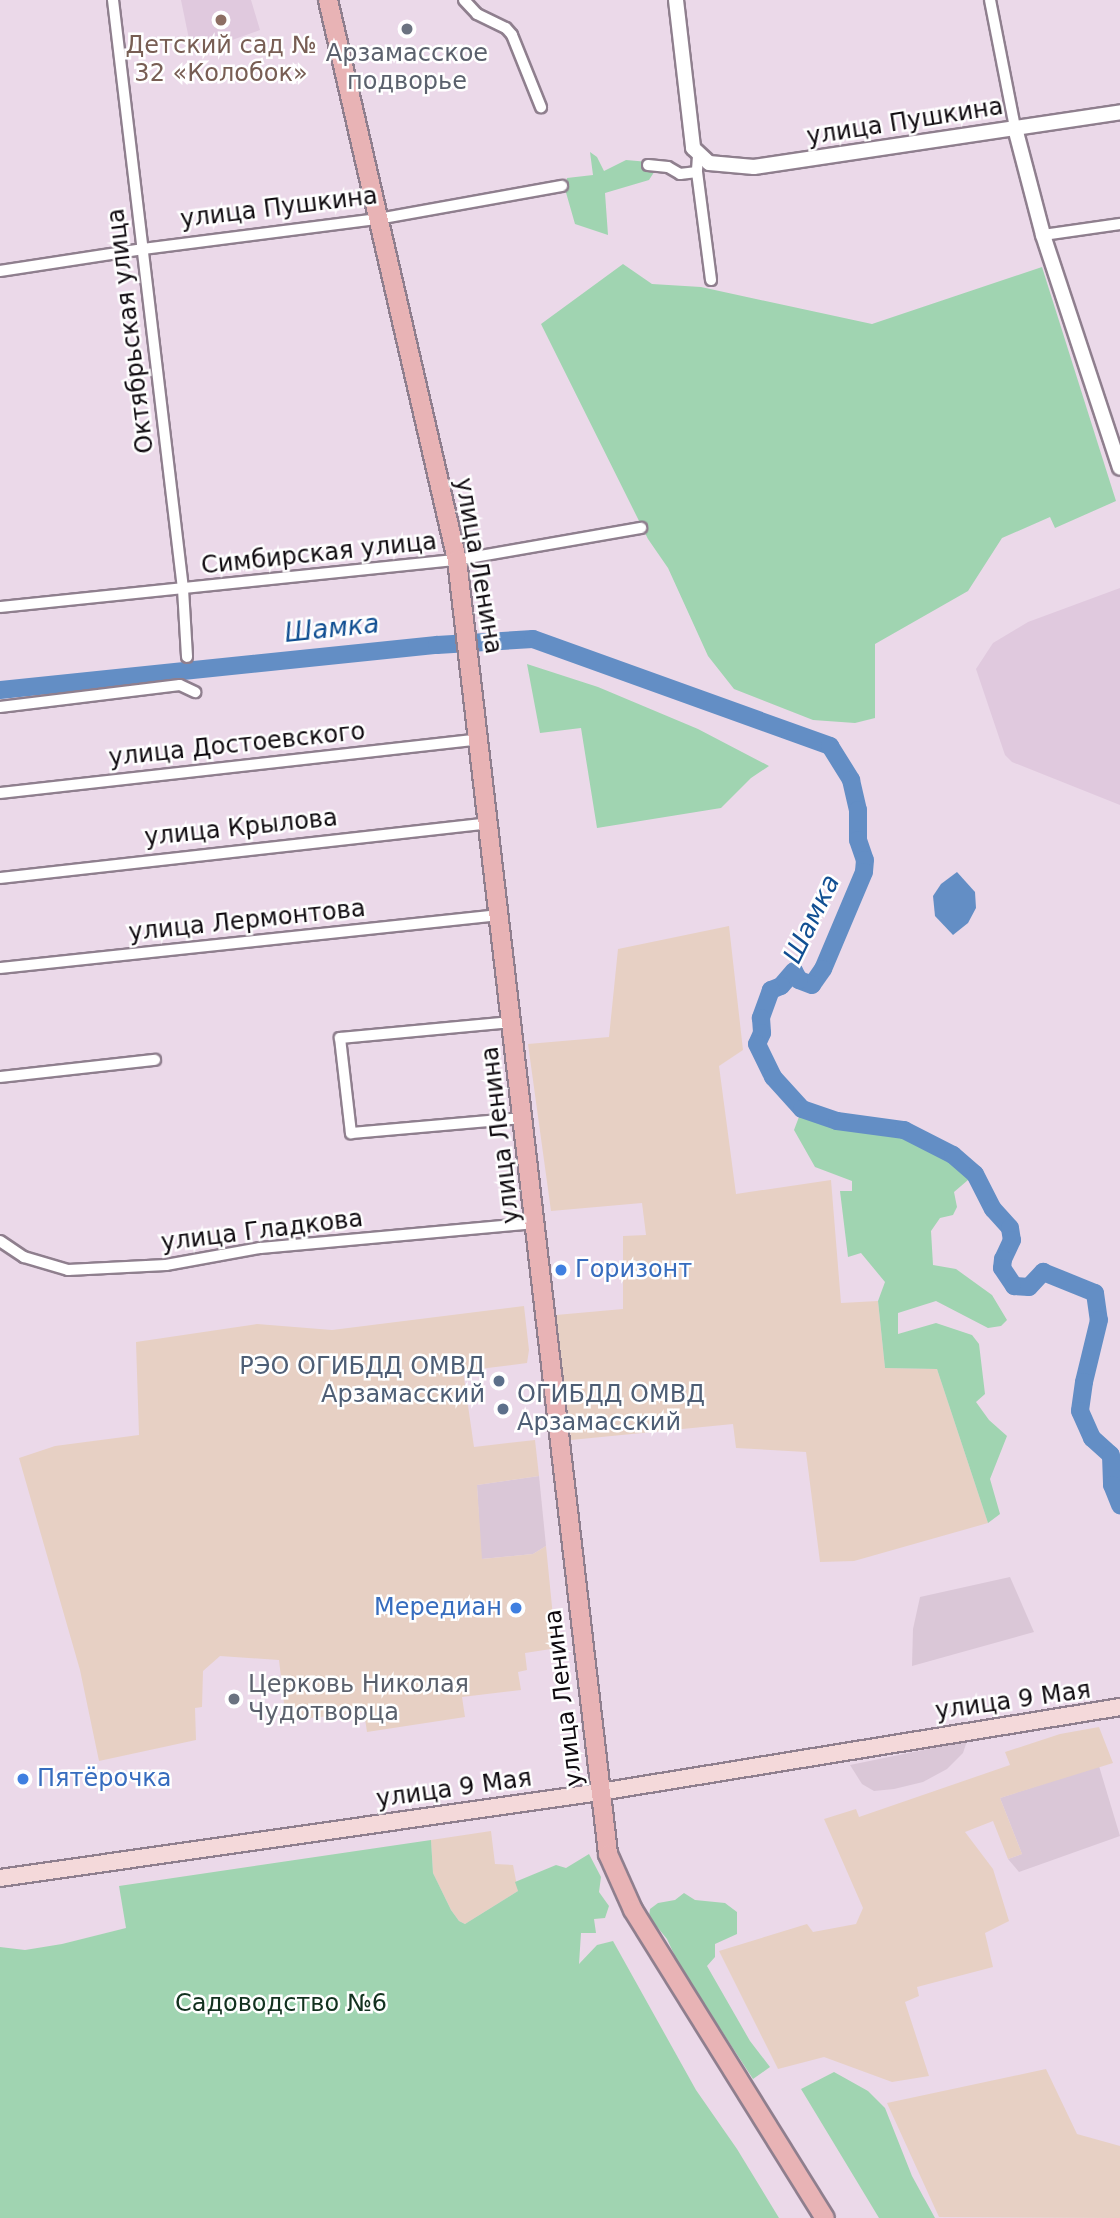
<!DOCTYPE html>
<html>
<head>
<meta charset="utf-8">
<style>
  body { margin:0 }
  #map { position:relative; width:1120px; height:2218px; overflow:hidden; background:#ebd9e9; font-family:"DejaVu Sans",sans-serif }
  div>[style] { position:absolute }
  .commercial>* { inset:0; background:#dac7d7 }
  .industrial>* { inset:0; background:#e7d0c4 }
  .built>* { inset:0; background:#e0c9de }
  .green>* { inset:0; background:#a0d4b1 }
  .water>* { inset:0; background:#638ec5 }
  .river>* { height:18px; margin:-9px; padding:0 9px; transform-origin:9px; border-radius:9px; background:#638ec5 }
  .roads { filter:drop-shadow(2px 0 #8f7f8e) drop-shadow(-2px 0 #8f7f8e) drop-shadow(0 2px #8f7f8e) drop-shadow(0 -2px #8f7f8e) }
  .minor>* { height:10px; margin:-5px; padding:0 5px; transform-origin:5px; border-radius:5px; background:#fff }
  .tertiary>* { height:14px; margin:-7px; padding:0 7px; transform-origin:7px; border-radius:7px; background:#fff }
  .secondary>* { height:16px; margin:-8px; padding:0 8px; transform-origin:8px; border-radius:8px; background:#f4d9da }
  .primary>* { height:18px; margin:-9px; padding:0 9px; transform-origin:9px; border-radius:9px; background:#e8b3b5 }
  .dots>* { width:19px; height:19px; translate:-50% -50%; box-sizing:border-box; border:4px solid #fff; border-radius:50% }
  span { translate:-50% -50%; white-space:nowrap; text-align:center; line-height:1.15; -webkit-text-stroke:5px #fff; paint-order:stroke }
  .education-label { font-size:24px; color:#785e54 }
  .worship-label { font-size:24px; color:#5b616d }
  .left { translate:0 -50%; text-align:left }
  .street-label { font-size:24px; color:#0f0a0f }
  .shop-label { font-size:24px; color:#366cbe }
  .right { translate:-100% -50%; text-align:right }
  .service-label { font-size:24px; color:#4e5e75 }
  .park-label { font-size:24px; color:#12311f }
  .water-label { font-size:26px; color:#114f92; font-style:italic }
</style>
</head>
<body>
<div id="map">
  <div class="commercial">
    <div style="clip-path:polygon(539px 1476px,546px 1546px,533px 1554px,481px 1559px,477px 1485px)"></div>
    <div style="clip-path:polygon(1010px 1577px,1034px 1632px,912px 1666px,913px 1629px,920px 1597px)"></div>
    <div style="clip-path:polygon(967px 1741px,963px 1753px,947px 1769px,923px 1782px,894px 1789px,874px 1791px,862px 1784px,850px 1765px)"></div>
    <div style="clip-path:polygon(1099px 1766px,1120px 1836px,1019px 1872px,1008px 1859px,1022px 1854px,1000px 1798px)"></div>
  </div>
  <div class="industrial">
    <div style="clip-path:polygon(729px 926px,743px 1050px,719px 1066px,736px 1194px,831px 1180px,841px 1303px,878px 1301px,885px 1368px,937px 1369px,988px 1523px,854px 1561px,820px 1562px,806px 1452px,736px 1448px,733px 1424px,571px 1440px,556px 1315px,623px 1309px,623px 1236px,646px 1235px,642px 1203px,551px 1211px,528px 1044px,609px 1037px,618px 949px)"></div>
    <div style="clip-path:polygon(524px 1306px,529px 1350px,527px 1363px,463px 1371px,474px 1447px,535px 1440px,539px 1476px,477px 1485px,482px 1559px,533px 1554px,546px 1546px,555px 1637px,551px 1649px,525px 1653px,527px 1670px,518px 1672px,521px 1690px,462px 1697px,465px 1717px,367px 1732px,364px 1712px,286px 1721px,279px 1660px,220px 1656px,203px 1671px,202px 1707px,195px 1708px,196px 1740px,99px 1761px,80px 1670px,19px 1458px,55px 1446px,139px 1435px,136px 1342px,257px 1324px,332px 1330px)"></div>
    <div style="clip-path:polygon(1099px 1727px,1113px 1763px,1000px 1798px,1022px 1854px,1008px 1859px,993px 1821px,965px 1832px,993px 1869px,1009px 1921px,985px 1933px,993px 1967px,917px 1987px,919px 1996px,905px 2002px,929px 2076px,892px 2082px,824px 2057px,778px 2069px,719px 1951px,807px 1924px,813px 1932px,856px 1924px,863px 1908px,824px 1819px,856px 1809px,859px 1817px,1010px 1765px,1005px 1752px,1060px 1734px)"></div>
    <div style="clip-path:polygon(491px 1831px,495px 1864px,513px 1865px,518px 1891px,465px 1924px,459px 1921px,451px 1910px,433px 1873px,431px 1840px)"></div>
    <div style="clip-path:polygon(1046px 2069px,1077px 2134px,1120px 2146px,1120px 2218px,939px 2217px,887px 2103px)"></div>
  </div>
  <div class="built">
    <div style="clip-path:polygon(181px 0,251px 0,260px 30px,204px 50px,195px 49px,189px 39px)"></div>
    <div style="clip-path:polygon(1120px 588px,1120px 805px,1012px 762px,1005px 755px,976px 669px,993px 643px,1028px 622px)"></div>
  </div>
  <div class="green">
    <div style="clip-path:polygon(590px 152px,597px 157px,604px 171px,626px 160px,660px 163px,649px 180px,605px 193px,608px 235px,575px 224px,565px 189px,567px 178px,593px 175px)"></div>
    <div style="clip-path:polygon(623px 264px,652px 284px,701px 287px,872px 324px,1042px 267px,1116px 501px,1055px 528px,1050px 517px,1002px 538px,968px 591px,875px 644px,875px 718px,855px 723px,813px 720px,734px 689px,708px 656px,668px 568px,648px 539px,541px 324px)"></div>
    <div style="clip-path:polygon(527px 664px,598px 687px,698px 729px,769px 766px,751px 778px,721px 808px,597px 828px,581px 728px,540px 733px)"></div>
    <div style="clip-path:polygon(802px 1109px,837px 1121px,904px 1130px,953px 1155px,975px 1174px,954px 1192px,957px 1207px,953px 1215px,940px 1218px,931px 1231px,933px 1265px,956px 1269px,992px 1295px,1007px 1320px,1001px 1326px,988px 1328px,936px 1301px,898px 1313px,898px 1334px,936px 1323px,972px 1335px,979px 1344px,985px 1394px,976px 1402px,989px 1420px,1007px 1436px,990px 1479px,1000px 1514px,988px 1523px,937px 1369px,885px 1368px,878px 1301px,885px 1282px,861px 1253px,848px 1257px,840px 1191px,852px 1191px,852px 1181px,815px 1167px,794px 1130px)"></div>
    <div style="clip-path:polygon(431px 1840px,433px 1873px,451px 1910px,459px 1921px,465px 1924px,518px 1891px,515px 1882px,556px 1865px,566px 1868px,589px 1854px,601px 1877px,599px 1892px,609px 1906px,605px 1918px,594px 1919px,596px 1933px,581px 1933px,579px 1964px,597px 1945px,613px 1941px,696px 2090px,737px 2149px,779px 2218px,0 2218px,0 1947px,25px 1950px,62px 1944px,126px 1928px,119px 1886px)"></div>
    <div style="clip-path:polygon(684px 1893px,695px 1900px,725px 1903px,737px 1912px,737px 1934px,715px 1944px,715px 1957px,707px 1966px,750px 2041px,770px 2067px,753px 2079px,680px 1967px,667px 1939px,649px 1917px,650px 1909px,658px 1903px,675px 1900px)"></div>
    <div style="clip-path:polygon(834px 2072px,868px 2091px,885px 2108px,912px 2176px,935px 2218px,879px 2218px,801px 2089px)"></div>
  </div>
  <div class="water">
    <div style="clip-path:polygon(957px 872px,975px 892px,976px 908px,968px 923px,953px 935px,935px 916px,933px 896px,941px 884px)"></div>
  </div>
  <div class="river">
    <div style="left:0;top:690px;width:439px;rotate:-5.9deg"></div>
    <div style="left:437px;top:645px;width:96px;rotate:-3.6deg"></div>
    <div style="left:533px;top:639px;width:316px;rotate:19.8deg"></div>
    <div style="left:830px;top:746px;width:40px;rotate:58deg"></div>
    <div style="left:851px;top:780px;width:31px;rotate:77deg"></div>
    <div style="left:858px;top:810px;width:30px;rotate:90deg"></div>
    <div style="left:858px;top:840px;width:21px;rotate:71deg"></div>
    <div style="left:865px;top:860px;width:12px;rotate:95deg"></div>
    <div style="left:864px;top:872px;width:105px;rotate:112.9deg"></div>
    <div style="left:823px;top:969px;width:19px;rotate:125deg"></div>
    <div style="left:812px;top:985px;width:14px;rotate:-159deg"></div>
    <div style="left:799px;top:980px;width:10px;rotate:-119deg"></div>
    <div style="left:794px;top:971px;width:20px;rotate:131deg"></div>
    <div style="left:781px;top:986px;width:11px;rotate:158deg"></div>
    <div style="left:771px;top:990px;width:30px;rotate:110deg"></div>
    <div style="left:761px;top:1018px;width:15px;rotate:86deg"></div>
    <div style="left:762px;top:1033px;width:12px;rotate:114deg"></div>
    <div style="left:757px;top:1044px;width:37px;rotate:64deg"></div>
    <div style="left:773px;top:1077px;width:43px;rotate:47.8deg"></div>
    <div style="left:802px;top:1109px;width:37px;rotate:19deg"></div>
    <div style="left:837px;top:1121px;width:68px;rotate:7.7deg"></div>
    <div style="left:904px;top:1130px;width:55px;rotate:27deg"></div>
    <div style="left:953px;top:1155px;width:29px;rotate:41deg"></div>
    <div style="left:975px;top:1174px;width:39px;rotate:63deg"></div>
    <div style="left:993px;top:1209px;width:25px;rotate:48deg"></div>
    <div style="left:1010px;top:1228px;width:12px;rotate:81deg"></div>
    <div style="left:1012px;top:1240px;width:21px;rotate:115deg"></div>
    <div style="left:1003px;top:1259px;width:9px;rotate:96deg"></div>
    <div style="left:1002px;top:1268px;width:22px;rotate:56deg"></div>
    <div style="left:1014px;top:1286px;width:15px;rotate:4deg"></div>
    <div style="left:1029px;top:1287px;width:21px;rotate:-47deg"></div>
    <div style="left:1043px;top:1272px;width:56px;rotate:22deg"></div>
    <div style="left:1095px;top:1293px;width:27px;rotate:82deg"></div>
    <div style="left:1099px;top:1320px;width:64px;rotate:103.6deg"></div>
    <div style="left:1084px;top:1382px;width:29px;rotate:98deg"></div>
    <div style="left:1080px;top:1411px;width:30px;rotate:66deg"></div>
    <div style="left:1092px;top:1438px;width:25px;rotate:42deg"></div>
    <div style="left:1111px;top:1455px;width:30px;rotate:88deg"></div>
    <div style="left:1112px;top:1485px;width:22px;rotate:68deg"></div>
  </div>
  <div class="roads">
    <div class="minor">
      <div style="left:113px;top:0;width:593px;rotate:83.22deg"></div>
      <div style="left:183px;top:589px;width:68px;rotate:86.6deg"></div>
      <div style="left:464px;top:0;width:19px;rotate:47deg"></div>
      <div style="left:477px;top:14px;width:32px;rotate:26deg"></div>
      <div style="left:506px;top:28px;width:9px;rotate:49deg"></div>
      <div style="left:512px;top:35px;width:78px;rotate:68.1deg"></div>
      <div style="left:990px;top:0;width:130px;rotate:78.9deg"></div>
      <div style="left:698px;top:156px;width:16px;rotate:94deg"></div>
      <div style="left:697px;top:172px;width:109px;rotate:82.6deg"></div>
      <div style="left:648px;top:165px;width:20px;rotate:6deg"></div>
      <div style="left:668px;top:167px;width:14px;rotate:30deg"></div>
      <div style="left:680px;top:174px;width:17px;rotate:-7deg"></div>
      <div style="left:1043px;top:235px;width:78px;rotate:-8.1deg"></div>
      <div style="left:0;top:271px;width:145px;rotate:-8.7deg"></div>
      <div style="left:143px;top:249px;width:237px;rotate:-7.3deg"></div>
      <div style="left:378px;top:219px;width:187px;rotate:-10.2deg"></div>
      <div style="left:0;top:607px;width:459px;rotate:-5.9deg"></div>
      <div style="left:457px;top:560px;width:187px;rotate:-9.9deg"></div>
      <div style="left:0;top:707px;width:181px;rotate:-7deg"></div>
      <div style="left:180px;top:685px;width:17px;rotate:25deg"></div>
      <div style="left:0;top:793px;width:482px;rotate:-6.4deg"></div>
      <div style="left:0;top:878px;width:491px;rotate:-6.4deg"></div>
      <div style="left:0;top:968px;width:502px;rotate:-6.06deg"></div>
      <div style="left:512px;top:1022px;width:173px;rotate:174.7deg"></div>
      <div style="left:340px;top:1038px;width:96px;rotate:83.4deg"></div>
      <div style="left:351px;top:1133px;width:173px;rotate:-5deg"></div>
      <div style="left:0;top:1077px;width:156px;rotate:-6.3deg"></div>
      <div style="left:0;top:1241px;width:29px;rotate:34deg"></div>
      <div style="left:24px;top:1257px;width:46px;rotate:16.5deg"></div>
      <div style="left:68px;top:1270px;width:98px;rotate:-2.9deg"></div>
      <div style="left:166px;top:1265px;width:96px;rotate:-10.3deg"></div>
      <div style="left:260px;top:1248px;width:277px;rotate:-5.2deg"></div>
    </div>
    <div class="tertiary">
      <div style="left:676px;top:0;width:149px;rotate:83.4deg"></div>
      <div style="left:693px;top:148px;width:22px;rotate:43deg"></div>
      <div style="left:709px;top:163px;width:45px;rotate:5.1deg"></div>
      <div style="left:754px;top:167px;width:370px;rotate:-8.5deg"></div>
      <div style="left:1015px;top:128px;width:111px;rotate:75.3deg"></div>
      <div style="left:1043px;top:235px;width:245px;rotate:71.7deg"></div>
    </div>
    <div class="secondary">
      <div style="left:0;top:1878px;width:606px;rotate:-8.16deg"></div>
      <div style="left:600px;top:1792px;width:527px;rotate:-9.28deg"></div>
    </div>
    <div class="primary">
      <div style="left:328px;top:0;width:575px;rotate:77.03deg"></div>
      <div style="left:457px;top:560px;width:1303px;rotate:83.34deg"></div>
      <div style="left:608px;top:1854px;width:61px;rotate:65.9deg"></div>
      <div style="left:633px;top:1910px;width:363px;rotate:58.1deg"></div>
    </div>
  </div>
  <div class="dots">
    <div style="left:221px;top:20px;background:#8d6e63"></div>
    <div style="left:407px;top:29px;background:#6b7280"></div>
    <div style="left:561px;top:1270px;background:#3f7fe0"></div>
    <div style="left:499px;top:1381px;background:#5c6f8a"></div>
    <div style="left:503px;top:1409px;background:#5c6f8a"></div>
    <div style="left:516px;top:1608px;background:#3f7fe0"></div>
    <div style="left:234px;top:1699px;background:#6b7280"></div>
    <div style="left:23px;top:1779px;background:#3f7fe0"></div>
  </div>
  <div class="education-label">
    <span style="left:221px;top:60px">Детский сад №<br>32 «Колобок»</span>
  </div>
  <div class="worship-label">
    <span style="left:407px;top:68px">Арзамасское<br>подворье</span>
    <span class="left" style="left:248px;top:1699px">Церковь Николая<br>Чудотворца</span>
  </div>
  <div class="street-label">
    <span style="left:905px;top:122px;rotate:-9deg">улица Пушкина</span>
    <span style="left:279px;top:208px;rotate:-7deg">улица Пушкина</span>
    <span style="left:131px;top:331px;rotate:-97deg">Октябрьская улица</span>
    <span style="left:319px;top:554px;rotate:-6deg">Симбирская улица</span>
    <span style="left:478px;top:566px;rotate:80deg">улица Ленина</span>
    <span style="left:237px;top:745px;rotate:-6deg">улица Достоевского</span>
    <span style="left:241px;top:828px;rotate:-6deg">улица Крылова</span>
    <span style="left:247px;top:921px;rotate:-6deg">улица Лермонтова</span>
    <span style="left:501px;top:1135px;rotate:-97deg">улица Ленина</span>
    <span style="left:262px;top:1231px;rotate:-7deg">улица Гладкова</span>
    <span style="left:564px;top:1698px;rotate:-97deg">улица Ленина</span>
    <span style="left:1013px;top:1701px;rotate:-8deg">улица 9 Мая</span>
    <span style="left:454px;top:1789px;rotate:-8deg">улица 9 Мая</span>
  </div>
  <div class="shop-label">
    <span class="left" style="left:575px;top:1270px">Горизонт</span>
    <span class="right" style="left:502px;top:1608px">Мередиан</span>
    <span class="left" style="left:37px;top:1779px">Пятёрочка</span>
  </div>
  <div class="service-label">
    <span class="right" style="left:485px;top:1381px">РЭО ОГИБДД ОМВД<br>Арзамасский</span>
    <span class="left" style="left:517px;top:1409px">ОГИБДД ОМВД<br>Арзамасский</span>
  </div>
  <div class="park-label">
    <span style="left:281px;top:2004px">Садоводство №6</span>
  </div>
  <div class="water-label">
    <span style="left:332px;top:629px;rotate:-6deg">Шамка</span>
    <span style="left:812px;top:919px;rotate:-64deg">Шамка</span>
  </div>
</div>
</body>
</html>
